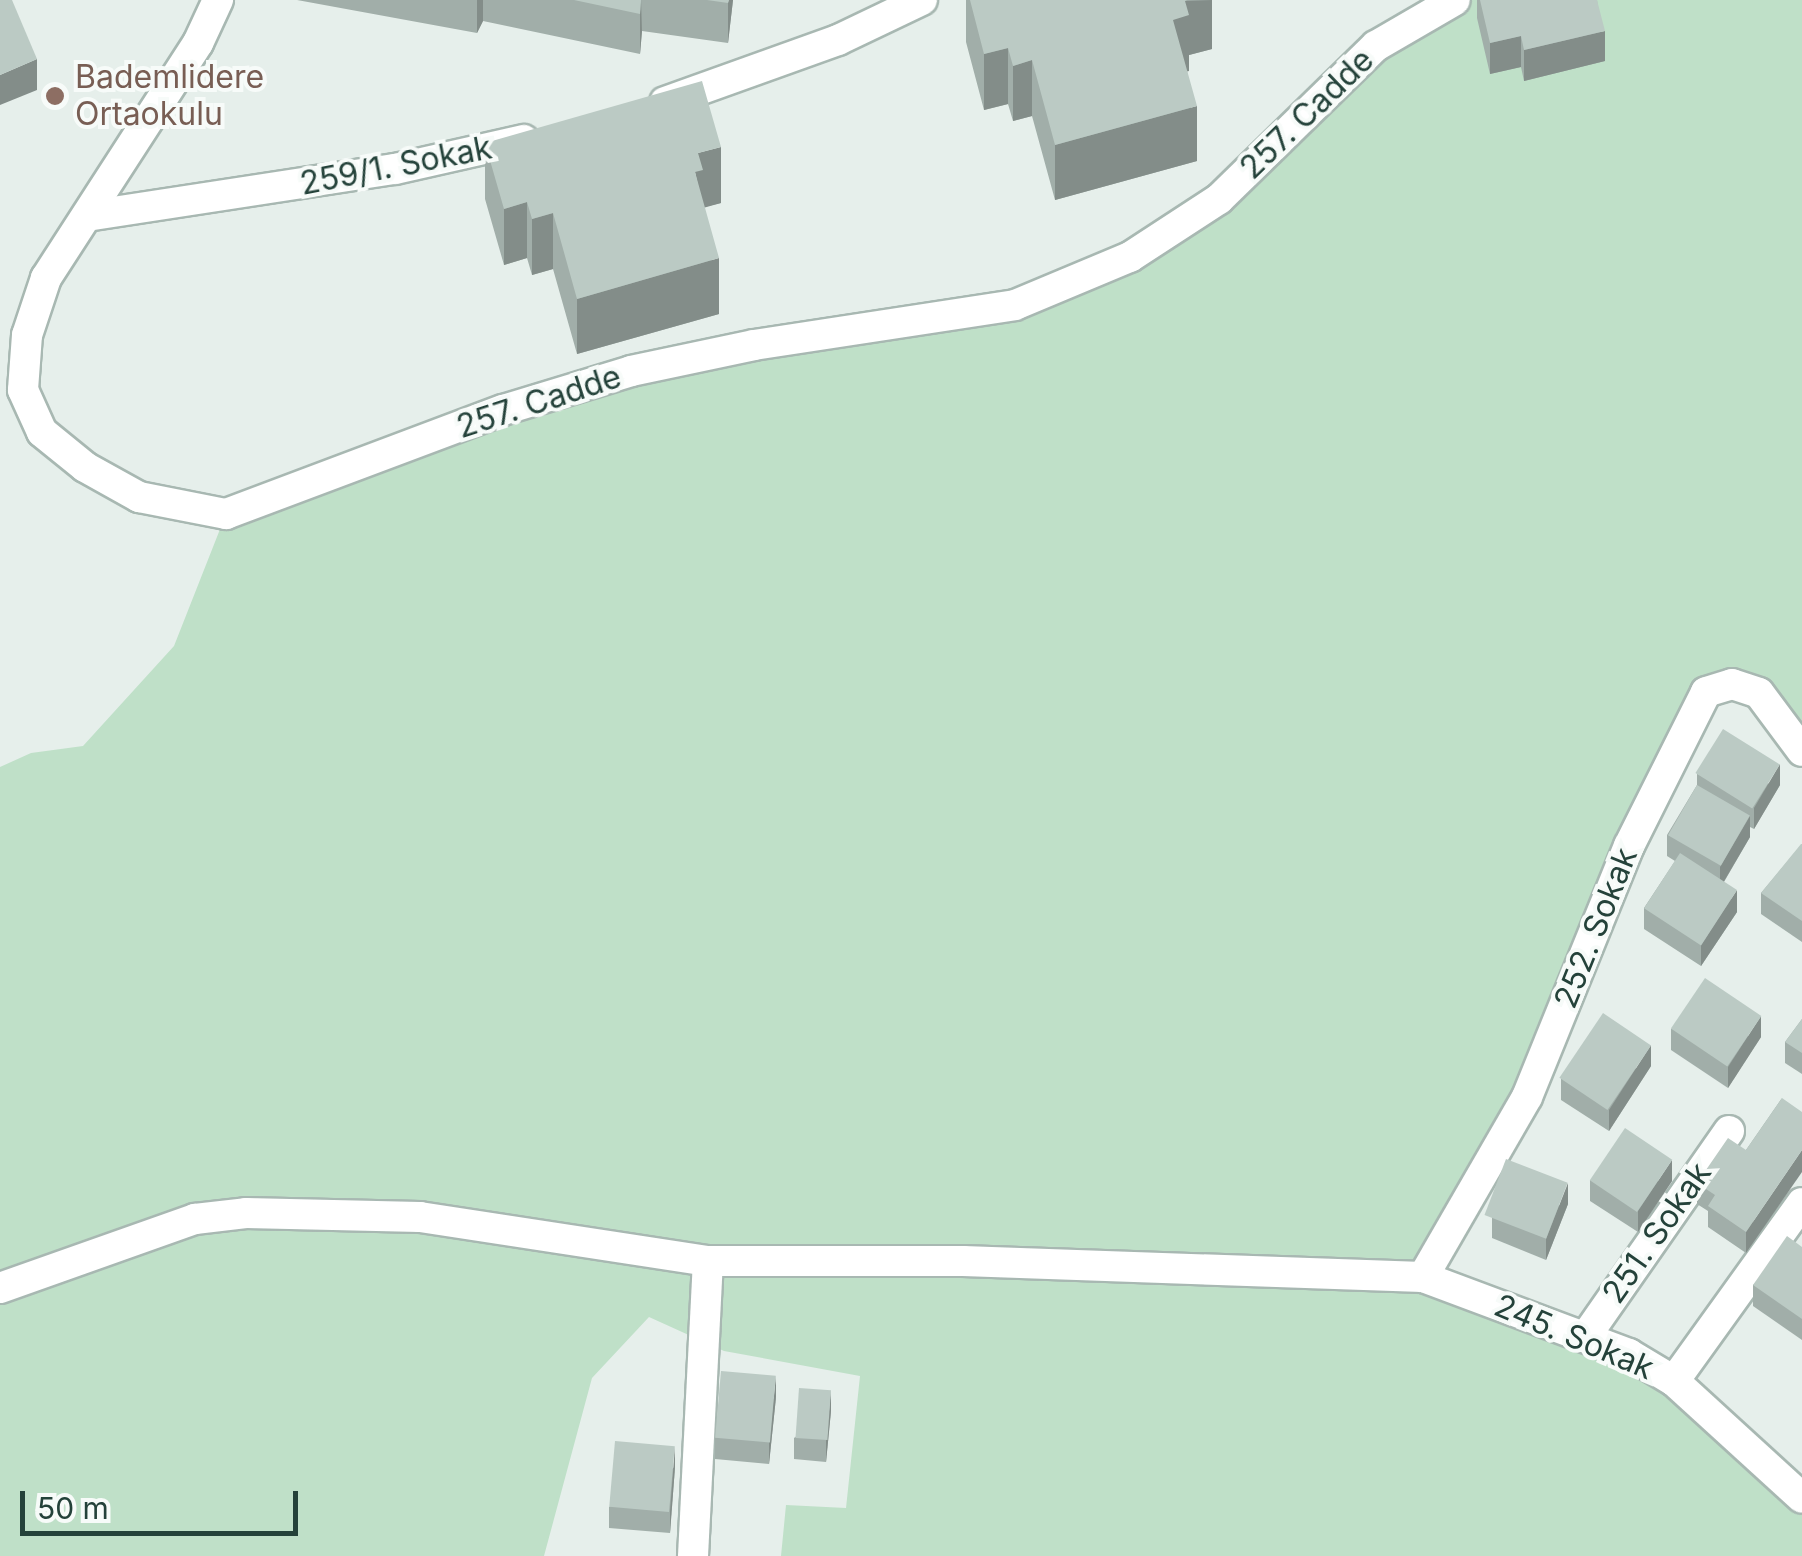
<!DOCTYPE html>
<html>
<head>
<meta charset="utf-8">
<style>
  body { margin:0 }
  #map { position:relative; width:1802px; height:1556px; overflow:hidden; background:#e6efeb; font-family:Inter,sans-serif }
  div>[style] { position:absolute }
  .green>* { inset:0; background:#bfe0c8 }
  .roads { filter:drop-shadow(2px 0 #a8b8b2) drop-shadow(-2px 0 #a8b8b2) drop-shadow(0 2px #a8b8b2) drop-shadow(0 -2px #a8b8b2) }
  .minor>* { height:30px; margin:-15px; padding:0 15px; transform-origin:15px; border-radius:15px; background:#fff }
  .wall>* { inset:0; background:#a1aea9 }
  .shaded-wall>* { inset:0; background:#838d89 }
  .building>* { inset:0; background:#bbcac4; transform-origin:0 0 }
  .dots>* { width:28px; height:28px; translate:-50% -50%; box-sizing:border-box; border:5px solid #f7fbf9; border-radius:50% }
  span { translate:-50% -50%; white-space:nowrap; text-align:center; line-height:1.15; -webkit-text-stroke:8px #f7fbf9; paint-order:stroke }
  .education-label { font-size:32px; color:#785e54 }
  .left { translate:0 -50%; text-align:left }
  .street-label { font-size:32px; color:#24423a }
  .scale { position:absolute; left:20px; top:1491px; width:278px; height:45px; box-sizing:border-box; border:5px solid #24423a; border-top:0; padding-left:12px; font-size:30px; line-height:35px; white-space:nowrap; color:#24423a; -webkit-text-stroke:8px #f7fbf9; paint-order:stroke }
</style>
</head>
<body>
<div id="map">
  <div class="green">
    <div style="clip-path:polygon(1455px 0,1802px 0,1802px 751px,1759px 693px,1706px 693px,1576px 975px,1424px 1276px,1629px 1354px,1802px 1498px,1802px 1556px,781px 1556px,786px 1505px,846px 1508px,860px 1376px,724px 1351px,649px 1317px,592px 1378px,544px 1556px,0 1556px,0 767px,31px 753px,83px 746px,174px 646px,226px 514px,503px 410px,909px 323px,1130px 257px)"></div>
  </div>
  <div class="roads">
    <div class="minor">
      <div style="left:218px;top:0;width:47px;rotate:114.9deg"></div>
      <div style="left:198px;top:43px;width:280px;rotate:122.9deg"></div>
      <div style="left:46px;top:278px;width:60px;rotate:108.4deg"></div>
      <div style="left:27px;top:335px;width:55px;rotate:94.2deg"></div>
      <div style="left:23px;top:390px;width:46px;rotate:65.7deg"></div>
      <div style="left:42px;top:432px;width:55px;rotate:39.1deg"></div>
      <div style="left:85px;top:467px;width:62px;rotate:29.1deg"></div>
      <div style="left:139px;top:497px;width:89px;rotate:11.1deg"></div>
      <div style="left:226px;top:514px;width:296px;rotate:-20.6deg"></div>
      <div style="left:503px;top:410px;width:134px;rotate:-16.9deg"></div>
      <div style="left:631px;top:371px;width:126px;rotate:-11.9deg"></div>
      <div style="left:754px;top:345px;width:264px;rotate:-8.7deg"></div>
      <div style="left:1015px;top:305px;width:125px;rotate:-22.7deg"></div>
      <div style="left:1130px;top:257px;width:106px;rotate:-33.1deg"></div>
      <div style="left:1219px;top:199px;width:219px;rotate:-44.3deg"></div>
      <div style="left:1376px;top:46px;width:91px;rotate:-30.2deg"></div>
      <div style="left:665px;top:102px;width:184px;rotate:-19.7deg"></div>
      <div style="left:838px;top:40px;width:93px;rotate:-25.5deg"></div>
      <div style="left:87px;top:216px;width:312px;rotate:-8.7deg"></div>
      <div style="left:395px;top:169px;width:132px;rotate:-12.7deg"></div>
      <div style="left:1423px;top:1277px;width:208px;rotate:-60deg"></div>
      <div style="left:1527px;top:1097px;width:271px;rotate:-67.9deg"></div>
      <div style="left:1629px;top:846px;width:172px;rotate:-63.4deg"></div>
      <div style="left:1706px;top:692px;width:27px;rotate:-17deg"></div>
      <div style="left:1732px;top:684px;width:28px;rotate:18deg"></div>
      <div style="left:1759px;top:693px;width:72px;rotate:53.4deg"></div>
      <div style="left:0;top:1288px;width:207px;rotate:-19.5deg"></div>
      <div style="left:195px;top:1219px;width:51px;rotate:-6.7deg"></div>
      <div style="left:246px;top:1213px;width:174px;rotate:1.3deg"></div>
      <div style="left:420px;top:1217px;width:291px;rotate:8.7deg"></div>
      <div style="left:708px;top:1261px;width:255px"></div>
      <div style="left:963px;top:1261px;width:460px;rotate:2deg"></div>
      <div style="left:1423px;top:1277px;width:220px;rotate:20.5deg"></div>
      <div style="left:1629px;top:1354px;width:52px;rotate:31deg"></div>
      <div style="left:1674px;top:1381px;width:173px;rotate:42.4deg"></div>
      <div style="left:1586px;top:1336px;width:250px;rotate:-55.1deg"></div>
      <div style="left:1674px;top:1381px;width:219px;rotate:-54.3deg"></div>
      <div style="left:693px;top:1556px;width:295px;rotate:-87.1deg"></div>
    </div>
  </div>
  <div class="wall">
    <div style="clip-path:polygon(297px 0,733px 0,728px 43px,642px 31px,640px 54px,483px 21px,477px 33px)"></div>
    <div style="clip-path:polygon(966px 0,1212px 0,1212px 49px,1189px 55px,1189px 71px,1187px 71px,1197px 161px,1055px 200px,1032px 116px,1013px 121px,1008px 104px,984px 110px,966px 42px)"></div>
    <div style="clip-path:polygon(1477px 0,1597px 0,1605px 61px,1524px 81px,1521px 67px,1490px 74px,1477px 18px)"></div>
    <div style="clip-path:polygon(485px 143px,721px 203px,704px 207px,719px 314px,577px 354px,553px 269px,532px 275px,527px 258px,504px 265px,485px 199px)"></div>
    <div style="clip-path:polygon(1697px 774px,1780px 785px,1754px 829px,1750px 827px,1750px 837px,1724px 882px,1737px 912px,1701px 966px,1644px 929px,1644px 908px,1675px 861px,1667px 856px,1667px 835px,1697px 785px)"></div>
    <div style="clip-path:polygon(1802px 844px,1802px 942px,1761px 914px,1761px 893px)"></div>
    <div style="clip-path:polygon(1802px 1019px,1802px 1074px,1785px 1063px,1785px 1042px)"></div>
    <div style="clip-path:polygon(1671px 1029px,1761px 1037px,1728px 1088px,1671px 1050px)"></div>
    <div style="clip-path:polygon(1651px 1066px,1609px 1131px,1561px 1100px,1561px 1079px)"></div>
    <div style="clip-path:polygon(1782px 1098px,1746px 1253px,1708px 1227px,1708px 1211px,1697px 1204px,1697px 1183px,1746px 1150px)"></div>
    <div style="clip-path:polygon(1590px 1180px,1672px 1181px,1638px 1232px,1590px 1201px)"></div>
    <div style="clip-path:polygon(1568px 1204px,1546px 1260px,1492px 1238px,1492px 1217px)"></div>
    <div style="clip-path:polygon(1802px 1247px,1802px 1340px,1753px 1306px,1753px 1285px)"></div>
    <div style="clip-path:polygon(776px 1397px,769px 1464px,715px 1459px,715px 1438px)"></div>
    <div style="clip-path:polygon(831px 1411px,826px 1462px,794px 1459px,794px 1438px)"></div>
    <div style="clip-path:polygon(675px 1467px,670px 1533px,609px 1528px,609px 1507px)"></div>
  </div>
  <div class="shaded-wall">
    <div style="clip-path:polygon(477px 0,483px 0,483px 21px,477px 33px)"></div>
    <div style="clip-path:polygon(641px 0,642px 31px,640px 54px,640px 14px)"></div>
    <div style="clip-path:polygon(729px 0,733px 0,728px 43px,728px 3px)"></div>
    <div style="clip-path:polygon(1212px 0,1212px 49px,1189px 55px,1189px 71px,1173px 75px,1173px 20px,1185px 1px)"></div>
    <div style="clip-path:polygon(1605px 31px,1605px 61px,1524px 81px,1524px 50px)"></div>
    <div style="clip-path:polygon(1521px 36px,1521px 67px,1490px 74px,1490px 43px)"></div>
    <div style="clip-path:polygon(1008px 48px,1008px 104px,984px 110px,984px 54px)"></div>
    <div style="clip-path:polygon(37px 59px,37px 90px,0 105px,0 75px)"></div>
    <div style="clip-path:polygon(1032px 60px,1032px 116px,1013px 121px,1013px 66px)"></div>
    <div style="clip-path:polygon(1197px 106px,1197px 161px,1055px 200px,1055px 145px)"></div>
    <div style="clip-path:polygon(721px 147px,721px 203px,703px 208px,695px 172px,698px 153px)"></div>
    <div style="clip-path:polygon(527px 202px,527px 258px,504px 265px,504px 209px)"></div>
    <div style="clip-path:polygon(553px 213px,553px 269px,532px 275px,532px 219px)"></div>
    <div style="clip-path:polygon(719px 258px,719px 314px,577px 354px,577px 299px)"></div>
    <div style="clip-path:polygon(1780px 764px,1780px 785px,1754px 829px,1754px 808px)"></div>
    <div style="clip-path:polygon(1750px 816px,1750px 837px,1720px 888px,1720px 867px)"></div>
    <div style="clip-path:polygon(1737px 890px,1737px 912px,1701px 966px,1701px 945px)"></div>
    <div style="clip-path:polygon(1761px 1016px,1761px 1037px,1728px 1088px,1728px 1067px)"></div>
    <div style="clip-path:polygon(1651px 1045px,1651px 1066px,1609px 1131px,1609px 1110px)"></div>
    <div style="clip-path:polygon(1802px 1150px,1802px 1172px,1746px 1253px,1746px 1232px)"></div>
    <div style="clip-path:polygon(1672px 1160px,1672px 1181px,1638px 1232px,1638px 1211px)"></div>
    <div style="clip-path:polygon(1568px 1183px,1568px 1204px,1546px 1260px,1546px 1239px)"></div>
    <div style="clip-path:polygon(776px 1376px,776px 1397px,769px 1464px,769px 1443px)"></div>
    <div style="clip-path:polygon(831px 1390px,831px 1411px,826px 1462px,826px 1441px)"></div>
    <div style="clip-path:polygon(675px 1446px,675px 1467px,670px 1533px,670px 1512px)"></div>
  </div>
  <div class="building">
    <div style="clip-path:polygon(0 0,12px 0,37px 59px,0 75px)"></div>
    <div style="clip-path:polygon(574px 0,641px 0,640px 14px)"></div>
    <div style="clip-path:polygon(707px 0,729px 0,728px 3px)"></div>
    <div style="clip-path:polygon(970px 0,1187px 0,1185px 1px,1189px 15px,1173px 20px,1197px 106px,1055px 145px,1032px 60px,1013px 66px,1008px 48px,984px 54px)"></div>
    <div style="clip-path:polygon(1480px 0,1597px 0,1605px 31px,1524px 50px,1521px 36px,1490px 43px)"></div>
    <div style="clip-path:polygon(702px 81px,721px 147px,698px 153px,703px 170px,695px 172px,719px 258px,577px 299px,553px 213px,532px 219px,527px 202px,504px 209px,485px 143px)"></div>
    <div style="left:1723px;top:729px;width:67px;height:52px;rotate:32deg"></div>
    <div style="left:1697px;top:785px;width:61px;height:58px;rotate:30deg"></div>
    <div style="clip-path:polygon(1801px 844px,1802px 844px,1802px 921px,1761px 893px)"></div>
    <div style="left:1680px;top:853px;width:68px;height:66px;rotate:33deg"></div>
    <div style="left:1705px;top:978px;width:68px;height:61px;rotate:34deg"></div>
    <div style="left:1603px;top:1013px;width:58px;height:78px;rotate:34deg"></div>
    <div style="clip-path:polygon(1802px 1019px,1802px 1053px,1785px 1042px)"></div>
    <div style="clip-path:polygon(1782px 1098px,1802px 1112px,1802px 1150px,1746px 1232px,1708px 1206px,1715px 1195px,1697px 1183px,1728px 1138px,1746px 1150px)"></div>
    <div style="left:1625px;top:1128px;width:57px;height:63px;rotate:34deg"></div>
    <div style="left:1506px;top:1159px;width:66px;height:60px;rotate:21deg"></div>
    <div style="clip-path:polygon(1787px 1236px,1802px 1247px,1802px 1319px,1753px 1285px)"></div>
    <div style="left:721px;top:1371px;width:55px;height:67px;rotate:5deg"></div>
    <div style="left:799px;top:1388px;width:32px;height:50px;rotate:4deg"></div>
    <div style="left:615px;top:1441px;width:60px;height:66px;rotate:5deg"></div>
  </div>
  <div class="dots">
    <div style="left:55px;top:96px;background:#8d6e63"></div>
  </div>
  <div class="education-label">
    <span class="left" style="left:75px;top:96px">Bademlidere<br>Ortaokulu</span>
  </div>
  <div class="street-label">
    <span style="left:1307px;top:114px;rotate:-44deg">257. Cadde</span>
    <span style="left:396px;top:166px;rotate:-11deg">259/1. Sokak</span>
    <span style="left:539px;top:402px;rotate:-18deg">257. Cadde</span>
    <span style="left:1596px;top:928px;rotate:-68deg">252. Sokak</span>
    <span style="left:1657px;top:1233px;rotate:-55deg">251. Sokak</span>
    <span style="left:1574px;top:1337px;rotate:23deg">245. Sokak</span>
  </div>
  <div class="scale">50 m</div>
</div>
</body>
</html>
